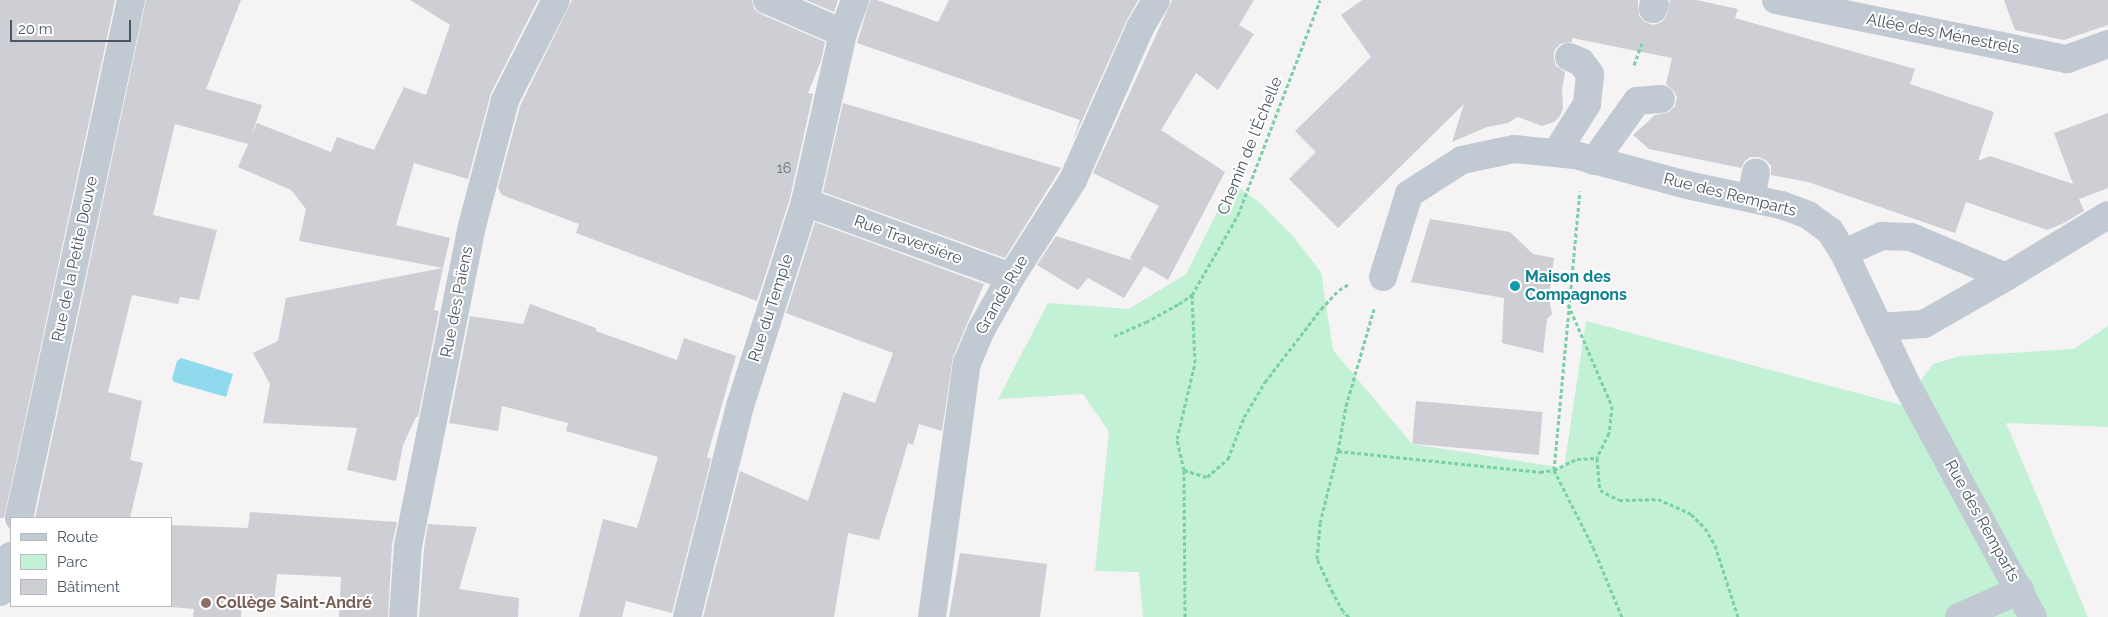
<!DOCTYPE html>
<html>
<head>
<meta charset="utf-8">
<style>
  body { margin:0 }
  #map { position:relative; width:2108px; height:617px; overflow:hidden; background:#f5f3f3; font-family:Raleway,sans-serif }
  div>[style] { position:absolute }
  .green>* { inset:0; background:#c3f1d5 }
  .water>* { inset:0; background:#90daee }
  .building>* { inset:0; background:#cdcfd5; transform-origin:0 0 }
  .path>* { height:3px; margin-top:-1.5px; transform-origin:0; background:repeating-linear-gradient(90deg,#7ad0a6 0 4px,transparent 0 6.5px) }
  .minor>* { height:28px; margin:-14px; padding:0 14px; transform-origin:14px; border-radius:14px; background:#c1cad2 }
  .dots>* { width:14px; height:14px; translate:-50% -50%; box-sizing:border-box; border:2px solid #fff; border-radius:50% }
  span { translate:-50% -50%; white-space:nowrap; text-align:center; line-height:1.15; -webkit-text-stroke:4px #fff; paint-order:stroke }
  .number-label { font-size:14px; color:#6b747e }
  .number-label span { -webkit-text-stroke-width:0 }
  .street-label { font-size:16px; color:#4a5661 }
  .culture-label { font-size:16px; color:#0d838f; font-weight:700 }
  .left { translate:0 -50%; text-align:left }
  .education-label { font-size:16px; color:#785e54; font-weight:700 }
  .legend { position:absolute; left:10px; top:517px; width:162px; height:90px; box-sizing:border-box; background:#fff; border:1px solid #b7bbc0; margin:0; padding:6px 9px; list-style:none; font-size:15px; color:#4a5661 }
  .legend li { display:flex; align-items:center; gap:10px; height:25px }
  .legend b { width:25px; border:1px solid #b7bbc0 }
  .scale { position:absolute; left:10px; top:20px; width:121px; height:22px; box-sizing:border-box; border:2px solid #4a5661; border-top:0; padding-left:6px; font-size:15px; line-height:18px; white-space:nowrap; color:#4a5661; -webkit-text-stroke:4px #fff; paint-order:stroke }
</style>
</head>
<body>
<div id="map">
  <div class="green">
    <div style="clip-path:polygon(1235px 185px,1259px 202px,1292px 235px,1321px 272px,1333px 350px,1412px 444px,1564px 468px,1586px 321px,1902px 405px,1933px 364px,1960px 356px,2074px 349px,2108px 326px,2108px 427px,2006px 423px,2088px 617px,1143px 617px,1139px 572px,1095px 571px,1109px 432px,1083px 394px,998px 399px,1048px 303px,1129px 309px,1186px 274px,1215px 216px)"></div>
  </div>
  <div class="water">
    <div style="clip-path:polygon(181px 358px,233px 374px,226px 397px,174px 382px,172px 378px,177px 361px)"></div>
  </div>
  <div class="building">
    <div style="clip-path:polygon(0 0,115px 0,4px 518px,0 518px)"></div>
    <div style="clip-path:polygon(146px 0,241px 0,206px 89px,262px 105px,251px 137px,257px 123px,331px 152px,337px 137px,374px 150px,404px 87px,426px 95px,450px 25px,410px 0,538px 0,491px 93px,468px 179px,414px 163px,396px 225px,450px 238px,443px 268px,299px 241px,306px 209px,291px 190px,238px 167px,248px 144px,175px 124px,153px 215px,217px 230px,199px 300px,180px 297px,178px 304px,132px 295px,108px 392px,142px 401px,130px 460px,143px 463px,130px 518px,35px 518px)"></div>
    <div style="clip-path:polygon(572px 0,752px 0,754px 9px,761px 14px,825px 42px,821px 61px,808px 93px,813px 94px,790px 198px,757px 301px,576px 233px,579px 224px,502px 195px,498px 188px,520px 106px)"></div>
    <div style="clip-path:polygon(806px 0,838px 0,834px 12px)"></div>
    <div style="clip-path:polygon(870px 0,877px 0,938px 22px,949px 0,1138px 0,1126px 22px,1072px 143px,1080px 120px,857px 43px)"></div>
    <div style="clip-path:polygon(1172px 0,1254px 0,1239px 25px,1254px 34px,1218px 90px,1196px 73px,1161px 130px,1225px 172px,1168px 280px,1144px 266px,1124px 298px,1088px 278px,1078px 290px,1037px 265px,1056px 236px,1134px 261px,1130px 258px,1159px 206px,1093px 173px)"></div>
    <div style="clip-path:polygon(1362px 0,1638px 0,1639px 16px,1645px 22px,1653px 25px,1662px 22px,1667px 15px,1670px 0,1696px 0,1738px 9px,1735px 18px,1915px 69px,1910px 84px,1994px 112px,1978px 161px,1990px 156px,2073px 184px,2054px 133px,2108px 113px,2108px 188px,2079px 199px,2084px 211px,2064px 223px,2047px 230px,1966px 202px,1955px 233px,1808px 182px,1771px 175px,1771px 166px,1767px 161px,1759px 157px,1750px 157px,1745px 161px,1741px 168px,1649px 149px,1633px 135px,1655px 115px,1669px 112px,1675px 106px,1677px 98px,1674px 91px,1666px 84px,1672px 58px,1572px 38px,1572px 42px,1560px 44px,1554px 51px,1554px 59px,1556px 66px,1565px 72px,1562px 90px,1563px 108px,1560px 116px,1554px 122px,1542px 126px,1518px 117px,1508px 123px,1487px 127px,1452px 142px,1464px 104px,1338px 228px,1289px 179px,1316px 152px,1295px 131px,1371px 57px,1341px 15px)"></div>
    <div style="clip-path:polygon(2004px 0,2108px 0,2108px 25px,2064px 40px,2015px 30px)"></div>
    <div style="clip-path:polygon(843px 103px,1061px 168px,1005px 258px,823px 192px)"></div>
    <div style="clip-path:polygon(1430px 219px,1510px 232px,1533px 254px,1554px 258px,1549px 298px,1552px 314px,1547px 319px,1543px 353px,1502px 343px,1504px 298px,1411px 282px)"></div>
    <div style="clip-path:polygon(815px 222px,984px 284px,953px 357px,942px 431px,919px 424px,913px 445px,908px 443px,879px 540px,848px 533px,834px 617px,703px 617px,740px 471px,808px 501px,843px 392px,875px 403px,893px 353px,786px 313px)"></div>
    <div style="clip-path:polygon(443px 268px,434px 310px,439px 311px,418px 417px,416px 417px,403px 445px,396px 481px,347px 470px,357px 428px,263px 423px,270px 384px,253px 353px,278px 341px,286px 298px)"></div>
    <div style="clip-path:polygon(530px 304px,596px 328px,596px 331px,677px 360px,684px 338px,736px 356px,707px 457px,711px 459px,672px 613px,626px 601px,622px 617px,579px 617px,603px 519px,637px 528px,658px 457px,566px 431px,568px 423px,502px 406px,498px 431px,449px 423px,470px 316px,523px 324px)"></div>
    <div style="left:1416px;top:401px;width:127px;height:43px;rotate:5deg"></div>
    <div style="clip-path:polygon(250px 512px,397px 522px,392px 545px,388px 617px,339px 617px,341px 577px,277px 574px,274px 603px,242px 600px,241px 617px,193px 617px,194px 609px,171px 607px,171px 525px,248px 528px)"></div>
    <div style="clip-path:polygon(428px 524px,477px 527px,459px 589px,519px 598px,518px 617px,419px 617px,424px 548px)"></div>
    <div style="clip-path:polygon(960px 553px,1047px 564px,1040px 617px,949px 617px)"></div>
  </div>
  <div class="path">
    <div style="left:1634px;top:65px;width:23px;rotate:-70deg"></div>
    <div style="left:1568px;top:304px;width:111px;rotate:66.7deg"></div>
    <div style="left:1612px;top:406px;width:27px;rotate:96deg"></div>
    <div style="left:1609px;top:433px;width:28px;rotate:116deg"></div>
    <div style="left:1597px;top:458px;width:32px;rotate:85deg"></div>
    <div style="left:1600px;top:490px;width:21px;rotate:28deg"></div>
    <div style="left:1619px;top:500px;width:39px;rotate:-1deg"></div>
    <div style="left:1658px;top:499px;width:36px;rotate:24deg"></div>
    <div style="left:1691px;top:514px;width:20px;rotate:45deg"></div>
    <div style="left:1705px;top:528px;width:20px;rotate:60deg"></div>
    <div style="left:1715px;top:545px;width:76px;rotate:72.3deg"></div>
    <div style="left:1114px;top:336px;width:35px;rotate:-24deg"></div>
    <div style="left:1146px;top:322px;width:38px;rotate:-29deg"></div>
    <div style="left:1179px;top:304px;width:16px;rotate:-35deg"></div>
    <div style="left:1338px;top:451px;width:203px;rotate:5.9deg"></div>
    <div style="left:1540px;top:472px;width:14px;rotate:-8deg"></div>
    <div style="left:1554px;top:470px;width:25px;rotate:-26deg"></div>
    <div style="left:1577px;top:459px;width:20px;rotate:-3deg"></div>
    <div style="left:1184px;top:470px;width:24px;rotate:17deg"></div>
    <div style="left:1207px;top:477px;width:28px;rotate:-41deg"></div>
    <div style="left:1228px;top:459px;width:45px;rotate:-69.1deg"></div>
    <div style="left:1244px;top:417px;width:41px;rotate:-59deg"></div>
    <div style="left:1265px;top:382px;width:92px;rotate:-52.5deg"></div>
    <div style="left:1321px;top:309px;width:26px;rotate:-47deg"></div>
    <div style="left:1339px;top:290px;width:12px;rotate:-31deg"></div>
    <div style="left:1554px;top:470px;width:280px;rotate:-84.7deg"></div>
    <div style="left:1554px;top:470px;width:86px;rotate:63.1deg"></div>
    <div style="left:1593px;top:547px;width:76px;rotate:67.5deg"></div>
    <div style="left:1185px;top:617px;width:147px;rotate:-90.4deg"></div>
    <div style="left:1184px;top:470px;width:32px;rotate:-103deg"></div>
    <div style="left:1177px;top:439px;width:78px;rotate:-76.7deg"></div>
    <div style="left:1195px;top:363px;width:68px;rotate:-92.5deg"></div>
    <div style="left:1192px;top:295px;width:92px;rotate:-60.1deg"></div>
    <div style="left:1238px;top:215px;width:230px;rotate:-69.1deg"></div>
    <div style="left:1349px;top:617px;width:8px;rotate:-135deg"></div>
    <div style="left:1343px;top:611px;width:21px;rotate:-119deg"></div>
    <div style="left:1333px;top:593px;width:38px;rotate:-115deg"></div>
    <div style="left:1317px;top:559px;width:36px;rotate:-85deg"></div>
    <div style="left:1320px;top:523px;width:74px;rotate:-76deg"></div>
    <div style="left:1338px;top:451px;width:46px;rotate:-79.9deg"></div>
    <div style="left:1346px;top:406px;width:101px;rotate:-73.9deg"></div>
  </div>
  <div class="minor">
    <div style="left:767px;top:0;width:83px;rotate:23.5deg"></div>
    <div style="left:1654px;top:0;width:9px;rotate:96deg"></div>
    <div style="left:1653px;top:9px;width:5px;rotate:-68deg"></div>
    <div style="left:1776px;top:0;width:297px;rotate:11.5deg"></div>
    <div style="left:2067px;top:59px;width:44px;rotate:-20.1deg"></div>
    <div style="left:1556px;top:153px;width:58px;rotate:-57.7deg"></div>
    <div style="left:1587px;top:104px;width:30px;rotate:-84deg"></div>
    <div style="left:1590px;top:74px;width:15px;rotate:-127deg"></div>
    <div style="left:1581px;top:62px;width:13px;rotate:-157deg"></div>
    <div style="left:1594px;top:161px;width:74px;rotate:-54.4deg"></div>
    <div style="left:1637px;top:101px;width:24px;rotate:-5deg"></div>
    <div style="left:1751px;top:198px;width:26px;rotate:-79deg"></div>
    <div style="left:805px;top:202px;width:219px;rotate:20deg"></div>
    <div style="left:1844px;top:253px;width:42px;rotate:-24.1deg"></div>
    <div style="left:1882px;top:236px;width:29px;rotate:2deg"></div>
    <div style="left:1911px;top:237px;width:103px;rotate:22.8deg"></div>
    <div style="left:2006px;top:277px;width:119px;rotate:-31.3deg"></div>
    <div style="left:1383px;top:277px;width:87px;rotate:-72.6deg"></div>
    <div style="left:1409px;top:194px;width:63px;rotate:-32.7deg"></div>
    <div style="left:1462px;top:160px;width:53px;rotate:-11.9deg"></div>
    <div style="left:1514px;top:149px;width:61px;rotate:5.6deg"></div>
    <div style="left:1575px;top:155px;width:116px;rotate:15deg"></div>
    <div style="left:1687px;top:185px;width:96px;rotate:12deg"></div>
    <div style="left:1781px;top:205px;width:29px;rotate:20deg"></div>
    <div style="left:1808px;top:215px;width:27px;rotate:36deg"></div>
    <div style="left:1830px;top:231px;width:26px;rotate:58deg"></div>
    <div style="left:1844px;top:253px;width:146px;rotate:64.5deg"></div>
    <div style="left:1907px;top:385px;width:264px;rotate:61.5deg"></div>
    <div style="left:1879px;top:327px;width:45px;rotate:-3.8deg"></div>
    <div style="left:1924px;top:324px;width:95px;rotate:-29.8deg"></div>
    <div style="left:19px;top:518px;width:530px;rotate:-77.8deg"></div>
    <div style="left:0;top:592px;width:6px;rotate:-45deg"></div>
    <div style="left:4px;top:588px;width:33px;rotate:-78deg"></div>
    <div style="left:403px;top:617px;width:71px;rotate:-86deg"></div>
    <div style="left:408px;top:546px;width:326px;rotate:-78.7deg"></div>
    <div style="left:472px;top:226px;width:130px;rotate:-75.3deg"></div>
    <div style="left:505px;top:100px;width:112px;rotate:-63deg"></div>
    <div style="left:687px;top:617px;width:218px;rotate:-75.9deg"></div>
    <div style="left:740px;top:406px;width:214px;rotate:-72.3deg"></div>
    <div style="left:805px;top:202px;width:173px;rotate:-77.3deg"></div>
    <div style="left:843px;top:33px;width:35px;rotate:-70deg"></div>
    <div style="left:932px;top:617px;width:256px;rotate:-82.2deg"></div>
    <div style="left:967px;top:363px;width:36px;rotate:-67deg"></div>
    <div style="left:981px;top:330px;width:61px;rotate:-60.5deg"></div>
    <div style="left:1011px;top:277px;width:115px;rotate:-57.4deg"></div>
    <div style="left:1073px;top:180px;width:166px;rotate:-66.2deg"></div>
    <div style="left:1140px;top:28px;width:32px;rotate:-60deg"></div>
    <div style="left:1959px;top:617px;width:67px;rotate:-23.9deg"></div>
  </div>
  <div class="dots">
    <div style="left:1515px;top:286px;background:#0f9aa8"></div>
    <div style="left:206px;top:603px;background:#8d6e63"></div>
  </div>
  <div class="number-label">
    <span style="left:784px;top:168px">16</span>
  </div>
  <div class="street-label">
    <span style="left:1943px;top:34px;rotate:11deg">Allée des Ménestrels</span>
    <span style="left:1250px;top:146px;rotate:-68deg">Chemin de l'Échelle</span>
    <span style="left:1730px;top:195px;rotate:14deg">Rue des Remparts</span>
    <span style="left:908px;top:240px;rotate:20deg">Rue Traversière</span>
    <span style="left:75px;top:259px;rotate:-78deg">Rue de la Petite Douve</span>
    <span style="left:1002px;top:295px;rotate:-60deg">Grande Rue</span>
    <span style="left:457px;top:302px;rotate:-79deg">Rue des Païens</span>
    <span style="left:771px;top:308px;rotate:-72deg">Rue du Temple</span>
    <span style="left:1982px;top:521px;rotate:61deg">Rue des Remparts</span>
  </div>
  <div class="culture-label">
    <span class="left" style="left:1525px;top:286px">Maison des<br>Compagnons</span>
  </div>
  <div class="education-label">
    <span class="left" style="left:216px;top:603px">Collège Saint-André</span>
  </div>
  <ul class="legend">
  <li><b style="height:6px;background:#c1cad2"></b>Route</li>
  <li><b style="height:14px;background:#c3f1d5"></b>Parc</li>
  <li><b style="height:14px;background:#cdcfd5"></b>Bâtiment</li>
  </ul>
  <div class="scale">20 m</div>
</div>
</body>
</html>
